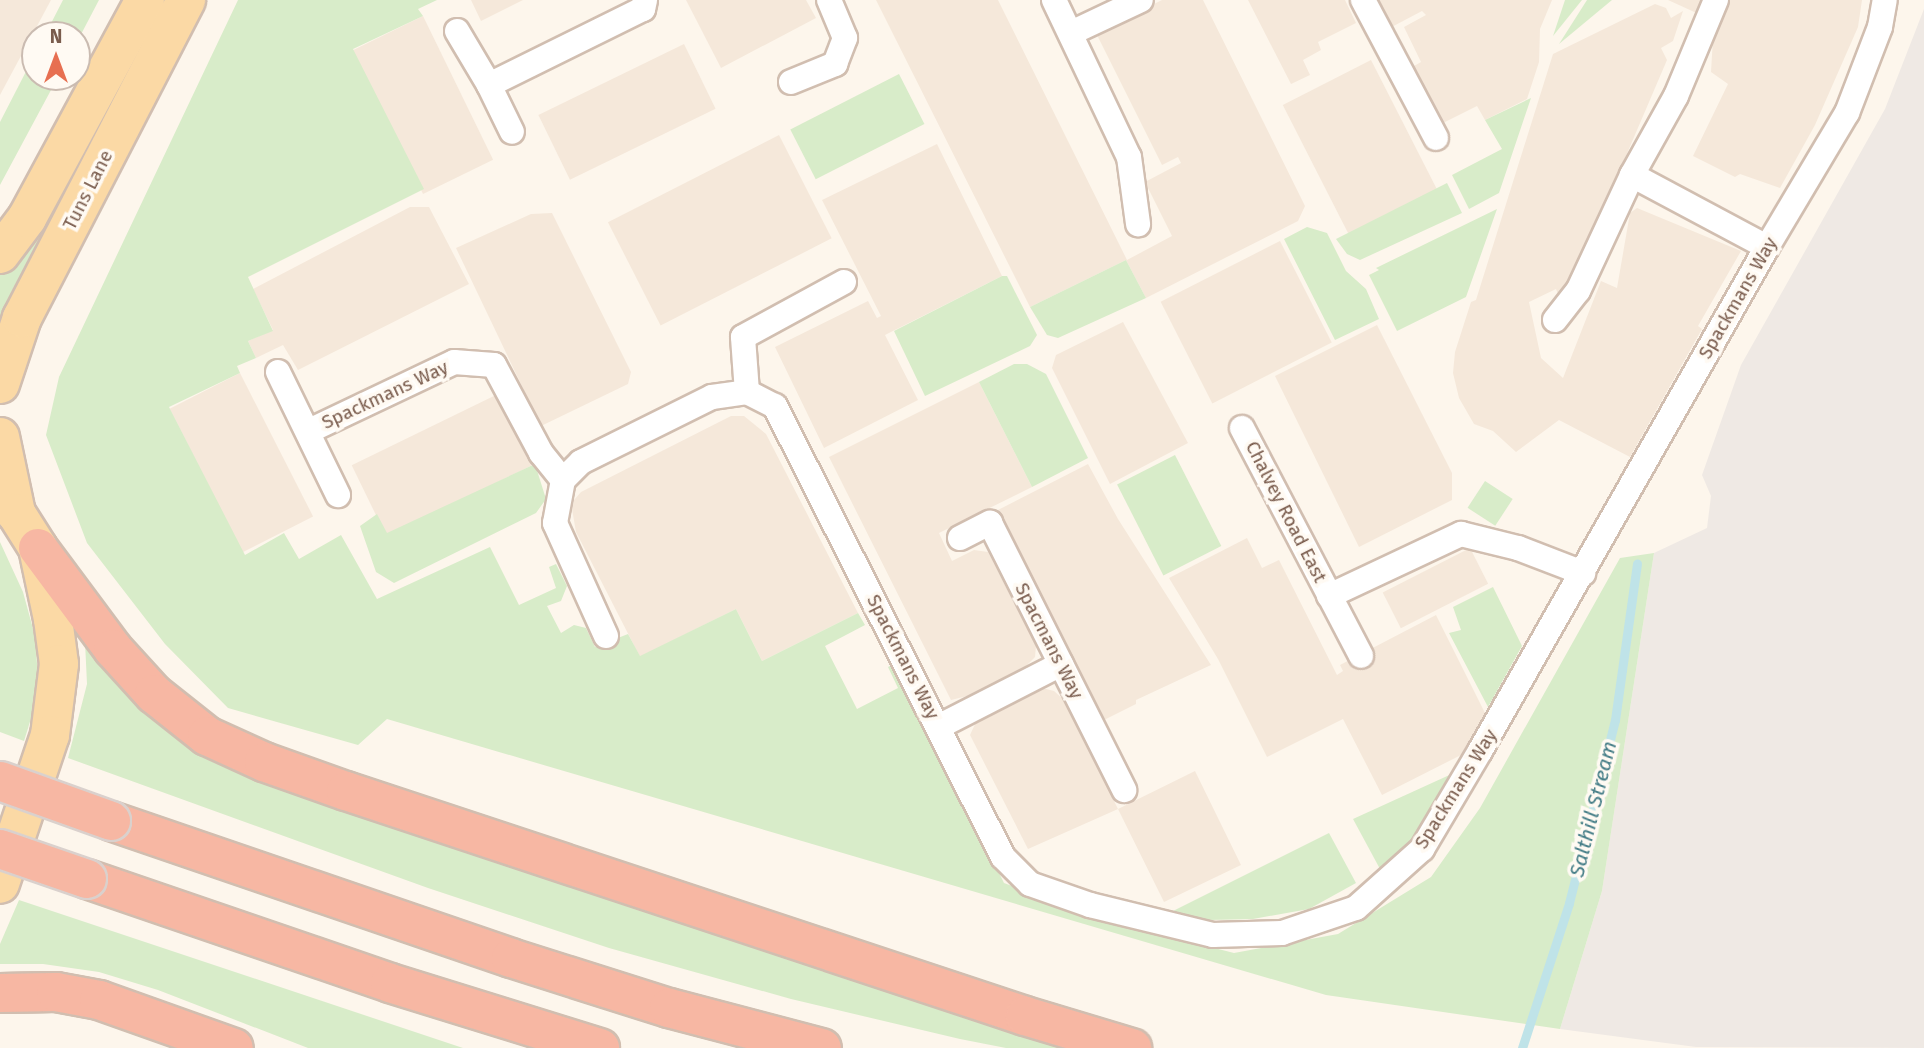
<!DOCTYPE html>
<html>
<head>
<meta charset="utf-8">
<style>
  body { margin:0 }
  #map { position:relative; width:1924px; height:1048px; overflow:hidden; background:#fdf6ec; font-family:"Fira Sans",sans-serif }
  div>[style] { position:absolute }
  .residential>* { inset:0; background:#f5e8da; transform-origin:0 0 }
  .industrial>* { inset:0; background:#efe9e4 }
  .green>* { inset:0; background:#d8ecc9; transform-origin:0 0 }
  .stream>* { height:9px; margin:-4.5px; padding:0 4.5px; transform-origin:4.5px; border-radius:4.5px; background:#bfe3e8 }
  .roads { filter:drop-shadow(2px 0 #d1beb0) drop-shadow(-2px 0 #d1beb0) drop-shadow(0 2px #d1beb0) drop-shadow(0 -2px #d1beb0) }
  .minor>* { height:24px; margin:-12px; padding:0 12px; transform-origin:12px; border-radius:12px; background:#fff }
  .primary>* { height:38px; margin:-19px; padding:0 19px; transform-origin:19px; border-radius:19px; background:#fbd9a5 }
  .motorway>* { height:38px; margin:-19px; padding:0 19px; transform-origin:19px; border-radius:19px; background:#f7b7a3 }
  .bridges { filter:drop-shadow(2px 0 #dad1cd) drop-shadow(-2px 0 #dad1cd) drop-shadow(0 2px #dad1cd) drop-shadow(0 -2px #dad1cd) }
  .motorway-bridge>* { height:38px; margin:-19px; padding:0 19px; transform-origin:19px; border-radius:19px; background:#f7b7a3 }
  span { translate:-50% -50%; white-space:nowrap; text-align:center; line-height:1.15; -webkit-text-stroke:7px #fffaf3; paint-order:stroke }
  .street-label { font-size:19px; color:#7a5c4d }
  .water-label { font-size:21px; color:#437c86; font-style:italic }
  .north { position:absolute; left:21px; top:21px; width:70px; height:70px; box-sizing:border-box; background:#fffaf3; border:2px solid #cabbb1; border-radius:50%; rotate:0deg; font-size:19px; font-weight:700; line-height:28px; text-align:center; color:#7a5c4d }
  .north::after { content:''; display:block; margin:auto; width:24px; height:32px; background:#e76f51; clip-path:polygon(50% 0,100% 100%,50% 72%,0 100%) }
</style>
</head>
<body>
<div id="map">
  <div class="residential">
    <div style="clip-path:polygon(0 0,51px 0,0 95px)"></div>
    <div style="clip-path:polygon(471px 0,523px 0,481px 21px)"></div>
    <div style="clip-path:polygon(686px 0,806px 0,816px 18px,721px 68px)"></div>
    <div style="clip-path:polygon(876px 0,998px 0,1127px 260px,1172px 236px,1145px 182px,1181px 163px,1178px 157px,1162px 165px,1096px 33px,1162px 0,1203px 0,1305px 206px,1298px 221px,1146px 298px,1126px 260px,1030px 307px)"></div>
    <div style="clip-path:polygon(1248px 0,1345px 0,1356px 23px,1318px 42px,1321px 50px,1303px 60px,1310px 75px,1291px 84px)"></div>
    <div style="clip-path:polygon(1371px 0,1552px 0,1540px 29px,1539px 62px,1527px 99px,1485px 120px,1477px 106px,1435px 127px,1407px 70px,1421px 62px,1404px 27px,1426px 15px,1422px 11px,1386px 30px)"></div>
    <div style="clip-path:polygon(1668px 0,1862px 0,1858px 27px,1815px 125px,1780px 188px,1740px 174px,1735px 177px,1693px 156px,1728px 84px,1711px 72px,1714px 21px)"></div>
    <div style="clip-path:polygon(1655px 4px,1666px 8px,1671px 18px,1683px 11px,1673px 41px,1661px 48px,1667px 60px,1569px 289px,1558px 294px,1556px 289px,1529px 302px,1541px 358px,1563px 378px,1601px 281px,1617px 288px,1630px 213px,1637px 208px,1741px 251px,1698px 326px,1702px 329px,1630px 457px,1559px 420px,1516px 452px,1493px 431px,1474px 424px,1459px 398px,1453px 373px,1455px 352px,1471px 302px,1476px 300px,1553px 54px)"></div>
    <div style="left:423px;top:16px;width:160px;height:78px;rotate:64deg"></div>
    <div style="left:684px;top:44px;width:72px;height:162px;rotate:64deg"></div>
    <div style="left:1371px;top:60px;width:146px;height:99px;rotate:63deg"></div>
    <div style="left:779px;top:135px;width:116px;height:192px;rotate:63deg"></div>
    <div style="clip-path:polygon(937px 144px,1002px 276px,885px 335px,918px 400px,824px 448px,775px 347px,868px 301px,877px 318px,881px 316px,822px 200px)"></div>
    <div style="clip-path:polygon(410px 207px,429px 207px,469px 284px,298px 370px,283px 345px,256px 358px,248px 341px,273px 330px,253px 289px)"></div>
    <div style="clip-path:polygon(552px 213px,631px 372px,628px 384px,541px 426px,456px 248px,531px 214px)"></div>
    <div style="left:1280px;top:241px;width:114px;height:134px;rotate:63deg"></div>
    <div style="clip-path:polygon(1123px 322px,1188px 443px,1110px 484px,1052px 368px,1056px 355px)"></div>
    <div style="clip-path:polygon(1377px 325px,1452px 473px,1452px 500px,1359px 547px,1275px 376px)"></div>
    <div style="left:240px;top:373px;width:161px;height:79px;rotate:63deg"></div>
    <div style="clip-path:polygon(979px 382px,1032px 487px,939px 533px,952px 561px,974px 550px,988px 552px,1036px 646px,1035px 657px,1026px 666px,971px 695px,951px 700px,829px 457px)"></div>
    <div style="left:500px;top:393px;width:79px;height:165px;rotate:64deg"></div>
    <div style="clip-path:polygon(731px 416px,744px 416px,766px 434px,858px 613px,762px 661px,736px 609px,640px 657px,576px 532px,572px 509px,574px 500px,581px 492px)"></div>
    <div style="clip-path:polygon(1088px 464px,1118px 519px,1211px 665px,1136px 700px,1136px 704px,1104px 720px,998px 510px)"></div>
    <div style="clip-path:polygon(1247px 538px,1262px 568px,1279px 560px,1337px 675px,1343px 671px,1340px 665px,1436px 615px,1486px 715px,1461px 755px,1382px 795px,1343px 719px,1267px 757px,1218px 659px,1169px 578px)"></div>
    <div style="left:1470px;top:548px;width:40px;height:98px;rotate:63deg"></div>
    <div style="clip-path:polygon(1042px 688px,1054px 691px,1064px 700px,1118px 809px,1195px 771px,1241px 865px,1164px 902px,1118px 809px,1028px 849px,970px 735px,976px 722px)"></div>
  </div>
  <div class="industrial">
    <div style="clip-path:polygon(1924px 9px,1924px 1048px,1696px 1047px,1560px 1029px,1602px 891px,1654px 553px,1707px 528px,1711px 496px,1702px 475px,1741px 365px,1885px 109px)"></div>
  </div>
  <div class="green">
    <div style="clip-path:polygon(63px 0,99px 0,77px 42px,77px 35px,45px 35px)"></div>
    <div style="clip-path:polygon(238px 0,437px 0,418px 9px,423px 16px,353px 49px,424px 189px,248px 277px,273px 331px,248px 341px,256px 358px,237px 366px,240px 373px,169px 407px,245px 555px,284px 533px,299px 559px,341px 535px,377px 599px,490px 547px,519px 605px,556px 588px,549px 567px,556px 564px,567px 586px,561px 601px,547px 606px,561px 633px,574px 625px,586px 628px,595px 647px,628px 634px,640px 656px,736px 609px,762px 661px,858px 613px,865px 625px,825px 646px,857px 709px,898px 688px,888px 667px,896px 663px,1004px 883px,1104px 920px,1234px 953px,1338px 934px,1431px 877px,1480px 808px,1620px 558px,1654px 553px,1602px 891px,1560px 1029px,1326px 995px,387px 719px,358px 745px,228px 708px,165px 644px,87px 543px,46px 435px,59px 377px)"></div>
    <div style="clip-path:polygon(1565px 0,1582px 0,1553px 36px)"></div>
    <div style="clip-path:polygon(1587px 0,1612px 0,1559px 44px)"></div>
    <div style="clip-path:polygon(35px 54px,35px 77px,58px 77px,0 185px,0 122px)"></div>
    <div style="left:899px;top:74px;width:56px;height:122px;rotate:63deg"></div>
    <div style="clip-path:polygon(1531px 98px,1499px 193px,1469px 209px,1452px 175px,1502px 149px,1485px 120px)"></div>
    <div style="clip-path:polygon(1447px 183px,1462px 213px,1360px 260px,1347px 254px,1336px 239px)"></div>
    <div style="clip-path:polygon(1497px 209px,1466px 297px,1397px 331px,1369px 275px,1379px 270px,1376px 268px)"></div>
    <div style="clip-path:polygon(33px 227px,48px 240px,0 327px,0 273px)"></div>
    <div style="clip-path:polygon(1307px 227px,1327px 233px,1346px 271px,1366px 289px,1379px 319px,1335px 340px,1284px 239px)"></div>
    <div style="clip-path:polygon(1126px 260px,1146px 298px,1058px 338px,1047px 335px,1030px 307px)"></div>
    <div style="clip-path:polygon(1002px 276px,1007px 276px,1037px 335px,1030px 346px,925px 396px,894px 331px)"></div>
    <div style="clip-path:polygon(1014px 364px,1027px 364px,1046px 374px,1088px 458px,1032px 487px,979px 382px)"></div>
    <div style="left:1175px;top:455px;width:102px;height:65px;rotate:63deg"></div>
    <div style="clip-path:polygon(535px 464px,546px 499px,536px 513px,394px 583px,376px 572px,360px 526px,377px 514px,387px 533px)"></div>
    <div style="left:1485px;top:481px;width:33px;height:32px;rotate:33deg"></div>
    <div style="clip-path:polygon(0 542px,23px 592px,35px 636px,38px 677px,33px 712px,24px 741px,0 732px)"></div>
    <div style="clip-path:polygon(1493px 587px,1522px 646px,1488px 707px,1449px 633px,1461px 630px,1453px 607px)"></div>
    <div style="clip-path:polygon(85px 642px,132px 699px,167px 729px,260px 778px,1060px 1048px,1006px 1048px,960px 1039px,791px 999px,609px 948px,428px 888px,68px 758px,87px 684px)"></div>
    <div style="clip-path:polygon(1456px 772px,1427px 824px,1394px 859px,1380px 869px,1353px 819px)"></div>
    <div style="clip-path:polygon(1329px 833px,1356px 883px,1309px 909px,1253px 919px,1208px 920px,1173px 911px)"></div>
    <div style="clip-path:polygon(19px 900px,463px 1048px,308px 1048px,158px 990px,99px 972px,43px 964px,0 964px,0 944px)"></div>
  </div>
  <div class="stream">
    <div style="left:1522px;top:1048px;width:152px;rotate:-72deg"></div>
    <div style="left:1569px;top:903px;width:189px;rotate:-75.9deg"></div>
    <div style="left:1615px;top:720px;width:158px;rotate:-82deg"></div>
  </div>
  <div class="roads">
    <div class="minor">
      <div style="left:1054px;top:0;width:174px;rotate:64.5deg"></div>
      <div style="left:1129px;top:157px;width:68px;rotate:82.3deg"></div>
      <div style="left:1363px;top:0;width:156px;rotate:62.1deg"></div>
      <div style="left:457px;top:31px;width:63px;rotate:59.3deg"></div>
      <div style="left:489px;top:85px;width:52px;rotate:63.9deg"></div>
      <div style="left:1071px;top:33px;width:77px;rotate:-25.2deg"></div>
      <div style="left:791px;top:82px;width:48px;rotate:-22.2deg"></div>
      <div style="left:835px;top:64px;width:28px;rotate:-69deg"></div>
      <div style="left:845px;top:38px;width:41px;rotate:-112.8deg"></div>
      <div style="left:489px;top:85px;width:172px;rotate:-26.3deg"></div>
      <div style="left:643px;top:9px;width:9px;rotate:-77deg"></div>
      <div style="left:1632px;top:175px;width:153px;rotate:28.1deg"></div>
      <div style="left:1555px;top:320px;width:37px;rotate:-52deg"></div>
      <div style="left:1578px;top:291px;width:128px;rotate:-65deg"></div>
      <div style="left:1632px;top:175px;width:90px;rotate:-60.9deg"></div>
      <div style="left:1676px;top:96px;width:104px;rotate:-67.4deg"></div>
      <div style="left:278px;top:372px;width:137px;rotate:64deg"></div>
      <div style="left:747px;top:392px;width:55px;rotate:-94.2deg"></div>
      <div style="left:743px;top:337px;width:115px;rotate:-28.6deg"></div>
      <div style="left:1242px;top:428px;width:257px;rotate:62.4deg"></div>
      <div style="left:309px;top:431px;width:161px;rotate:-25.4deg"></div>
      <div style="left:454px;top:362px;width:40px;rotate:4.3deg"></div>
      <div style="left:494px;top:365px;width:100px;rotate:61.9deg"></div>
      <div style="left:541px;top:453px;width:35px;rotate:51deg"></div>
      <div style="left:960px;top:538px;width:34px;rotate:-27deg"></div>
      <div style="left:990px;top:523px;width:299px;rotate:63.3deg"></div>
      <div style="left:1329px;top:596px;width:146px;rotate:-25.2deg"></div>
      <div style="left:1461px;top:534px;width:59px;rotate:13.8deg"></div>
      <div style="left:1518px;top:548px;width:70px;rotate:21deg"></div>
      <div style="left:606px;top:636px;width:124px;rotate:-114.3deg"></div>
      <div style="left:555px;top:523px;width:44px;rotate:-79.5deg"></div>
      <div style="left:563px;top:480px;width:25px;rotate:-45deg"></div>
      <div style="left:581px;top:462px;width:146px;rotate:-26.4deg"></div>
      <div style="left:712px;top:397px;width:35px;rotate:-8deg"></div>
      <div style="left:747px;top:392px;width:31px;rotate:27deg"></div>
      <div style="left:775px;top:406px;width:505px;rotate:63.18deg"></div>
      <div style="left:1003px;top:857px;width:38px;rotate:45deg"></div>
      <div style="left:1030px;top:884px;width:64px;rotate:19.3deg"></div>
      <div style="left:1090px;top:905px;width:127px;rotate:13.7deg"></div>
      <div style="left:1213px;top:935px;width:69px;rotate:-1.7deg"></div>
      <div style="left:1282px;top:933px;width:78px;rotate:-18.7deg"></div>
      <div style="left:1356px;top:908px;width:89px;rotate:-41.8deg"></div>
      <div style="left:1422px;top:849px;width:114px;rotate:-59.4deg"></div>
      <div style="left:1480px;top:751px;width:580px;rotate:-60.34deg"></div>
      <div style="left:1767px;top:247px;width:156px;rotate:-59.2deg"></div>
      <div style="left:1847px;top:113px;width:92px;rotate:-69deg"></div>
      <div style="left:1880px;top:27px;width:27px;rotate:-80deg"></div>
      <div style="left:938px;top:727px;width:138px;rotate:-27.1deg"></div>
    </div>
    <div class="primary">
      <div style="left:0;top:254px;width:45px;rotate:-53.1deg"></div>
      <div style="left:27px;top:218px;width:248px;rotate:-61.6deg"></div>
      <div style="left:0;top:384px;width:70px;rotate:-71.6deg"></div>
      <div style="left:22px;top:318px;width:358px;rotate:-62.7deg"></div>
      <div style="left:0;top:437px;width:78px;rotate:78.1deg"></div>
      <div style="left:0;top:498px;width:22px;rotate:43deg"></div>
      <div style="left:16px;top:513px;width:41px;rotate:57.8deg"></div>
      <div style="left:38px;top:548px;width:73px;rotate:78.1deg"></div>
      <div style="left:53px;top:619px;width:45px;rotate:82.4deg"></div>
      <div style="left:59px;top:664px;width:72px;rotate:97.2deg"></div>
      <div style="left:50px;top:735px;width:157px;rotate:108.6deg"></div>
    </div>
    <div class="motorway">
      <div style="left:38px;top:548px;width:126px;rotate:53.4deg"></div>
      <div style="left:113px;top:649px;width:61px;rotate:47.7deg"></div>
      <div style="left:154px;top:694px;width:68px;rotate:38.4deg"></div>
      <div style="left:207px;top:736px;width:63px;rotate:24.5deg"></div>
      <div style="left:264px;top:762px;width:87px;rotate:19.5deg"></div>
      <div style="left:346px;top:791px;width:715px;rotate:18.33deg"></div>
      <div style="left:1025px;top:1016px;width:112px;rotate:16.7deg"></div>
      <div style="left:111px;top:821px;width:423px;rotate:18.9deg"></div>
      <div style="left:511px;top:958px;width:166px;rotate:17.6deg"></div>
      <div style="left:669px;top:1008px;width:158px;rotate:14.7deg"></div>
      <div style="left:87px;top:879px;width:320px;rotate:18.9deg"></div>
      <div style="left:390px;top:983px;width:220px;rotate:17.2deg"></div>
      <div style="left:0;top:993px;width:56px;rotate:-1deg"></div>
      <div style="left:56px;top:992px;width:44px;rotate:10.5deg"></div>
      <div style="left:99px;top:1000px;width:143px;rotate:19.6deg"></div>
    </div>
  </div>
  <div class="bridges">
    <div class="motorway-bridge">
      <div style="left:0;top:781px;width:118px;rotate:19.8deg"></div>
      <div style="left:0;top:849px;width:92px;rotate:19deg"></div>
    </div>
  </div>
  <div class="street-label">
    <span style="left:88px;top:190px;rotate:-63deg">Tuns Lane</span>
    <span style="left:1738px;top:298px;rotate:-60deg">Spackmans Way</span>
    <span style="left:385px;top:395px;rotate:-25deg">Spackmans Way</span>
    <span style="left:1286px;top:512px;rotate:63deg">Chalvey Road East</span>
    <span style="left:1049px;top:641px;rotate:63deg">Spacmans Way</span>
    <span style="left:903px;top:657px;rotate:63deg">Spackmans Way</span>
    <span style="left:1456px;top:789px;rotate:-58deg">Spackmans Way</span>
  </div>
  <div class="water-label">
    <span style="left:1593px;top:809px;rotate:-76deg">Salthill Stream</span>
  </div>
  <div class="north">N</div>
</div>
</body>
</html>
